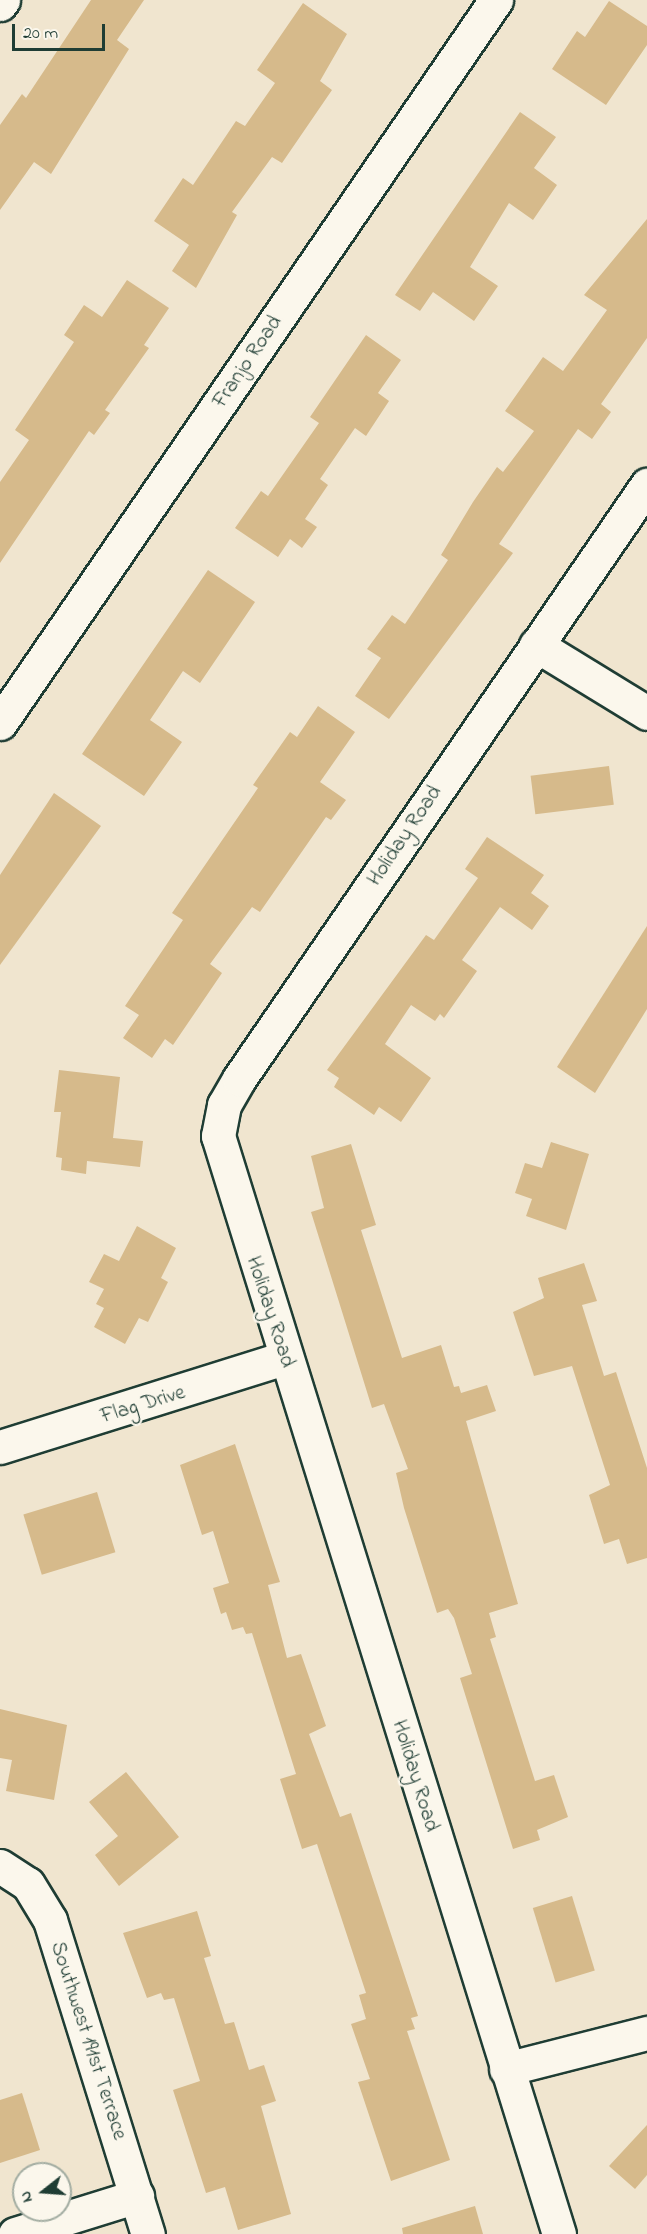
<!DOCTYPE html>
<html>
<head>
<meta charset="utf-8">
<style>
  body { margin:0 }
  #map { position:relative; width:647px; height:2234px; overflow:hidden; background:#f0e5cf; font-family:"Indie Flower",sans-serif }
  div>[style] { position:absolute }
  .building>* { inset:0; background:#d6ba8b; transform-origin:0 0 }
  .roads { filter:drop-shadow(2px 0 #1f3d34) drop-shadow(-2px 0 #1f3d34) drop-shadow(0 2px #1f3d34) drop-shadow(0 -2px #1f3d34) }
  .street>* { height:33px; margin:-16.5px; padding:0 16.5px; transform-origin:16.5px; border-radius:16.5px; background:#fbf7ec }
  .secondary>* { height:33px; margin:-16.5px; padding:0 16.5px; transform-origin:16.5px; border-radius:16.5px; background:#fbf7ec }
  span { translate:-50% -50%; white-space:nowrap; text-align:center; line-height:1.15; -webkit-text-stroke:4.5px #fbf7ec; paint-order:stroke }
  .street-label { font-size:21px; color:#1f3d34 }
  .north { position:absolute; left:12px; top:2162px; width:60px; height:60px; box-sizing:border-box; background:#fbf7ec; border:2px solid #a3ada2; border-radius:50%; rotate:253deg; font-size:16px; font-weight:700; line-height:24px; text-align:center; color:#1f3d34 }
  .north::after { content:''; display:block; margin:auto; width:21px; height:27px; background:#1f3d34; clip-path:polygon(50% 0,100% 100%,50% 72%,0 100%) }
  .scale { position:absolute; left:12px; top:24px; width:93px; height:27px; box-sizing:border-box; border:3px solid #1f3d34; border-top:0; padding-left:8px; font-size:18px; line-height:21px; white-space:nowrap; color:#1f3d34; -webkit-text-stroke:4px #fbf7ec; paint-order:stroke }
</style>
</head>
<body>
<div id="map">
  <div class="building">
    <div style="clip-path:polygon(91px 0,144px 0,117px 40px,129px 49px,51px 174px,34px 162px,0 210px,0 125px,22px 94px,26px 98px)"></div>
    <div style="clip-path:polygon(609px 1px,647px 26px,647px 45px,606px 105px,552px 69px,577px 31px,585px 37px)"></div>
    <div style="clip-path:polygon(303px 3px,347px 34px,320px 81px,332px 90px,282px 163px,272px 157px,232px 212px,237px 215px,196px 288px,172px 271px,189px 245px,154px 221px,183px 178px,193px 185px,236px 121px,245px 126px,275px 83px,257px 70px)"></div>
    <div style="clip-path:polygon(520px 112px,556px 137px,534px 168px,557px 185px,533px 220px,509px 203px,470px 267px,498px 286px,474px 321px,433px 292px,420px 311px,395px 295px)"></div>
    <div style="clip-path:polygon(647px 219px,647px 338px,601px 404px,611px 412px,592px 439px,578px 429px,499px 544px,513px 553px,389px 719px,355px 696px,381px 658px,367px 649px,392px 615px,405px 624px,448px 560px,441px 555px,473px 502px,497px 467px,503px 472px,534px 431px,505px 411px,543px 357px,563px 371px,607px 310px,584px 295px)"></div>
    <div style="clip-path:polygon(127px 280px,169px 308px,144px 345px,149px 348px,105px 410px,110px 413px,94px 435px,89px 431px,0 563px,0 482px,29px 440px,15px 430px,74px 342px,64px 335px,84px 305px,102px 317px)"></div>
    <div style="clip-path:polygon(366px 335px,401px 360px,378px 393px,389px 401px,366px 436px,355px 428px,320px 479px,328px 485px,305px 519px,317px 527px,302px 548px,290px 539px,278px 557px,235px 528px,261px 491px,268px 496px,319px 423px,310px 417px)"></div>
    <div style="clip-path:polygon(208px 570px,255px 602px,200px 683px,183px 671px,150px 720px,182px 742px,144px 796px,82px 754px)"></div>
    <div style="clip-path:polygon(318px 706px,355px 732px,320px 782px,346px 800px,331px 820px,326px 817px,260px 912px,252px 907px,210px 964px,222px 973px,173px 1045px,165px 1039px,152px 1058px,123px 1038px,139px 1015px,125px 1006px,183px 920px,172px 913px,258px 788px,253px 785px,290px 732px,297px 737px)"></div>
    <div style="left:609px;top:766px;width:39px;height:79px;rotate:83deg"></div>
    <div style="clip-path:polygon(54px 793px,101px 826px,0 965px,0 875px)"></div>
    <div style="clip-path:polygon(487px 837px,544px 875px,531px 893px,549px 906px,532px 930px,500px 907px,462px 960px,477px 971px,444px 1018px,440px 1014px,435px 1021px,411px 1005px,385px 1044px,431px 1078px,401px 1122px,379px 1107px,374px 1115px,334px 1087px,339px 1078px,327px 1070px,426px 935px,434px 940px,478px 878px,465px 869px)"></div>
    <div style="clip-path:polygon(647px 926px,647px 1009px,595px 1093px,557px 1067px)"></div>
    <div style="clip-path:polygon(59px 1070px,120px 1077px,113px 1138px,143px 1141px,140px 1167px,87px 1161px,86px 1174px,61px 1170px,62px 1158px,56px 1157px,61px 1112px,54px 1112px)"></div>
    <div style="clip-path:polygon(551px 1142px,589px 1154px,566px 1230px,526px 1216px,532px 1199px,515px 1193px,525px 1163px,542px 1168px)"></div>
    <div style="clip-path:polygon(351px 1144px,376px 1225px,361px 1230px,402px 1358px,441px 1345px,454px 1387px,459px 1386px,461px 1393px,487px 1385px,496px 1411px,466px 1421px,518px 1604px,489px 1613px,496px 1637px,490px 1639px,535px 1781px,554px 1775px,568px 1817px,537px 1830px,540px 1840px,513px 1849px,460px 1678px,472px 1674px,454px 1618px,448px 1609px,437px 1613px,404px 1508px,396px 1473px,408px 1469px,384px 1404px,372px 1408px,311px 1212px,324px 1208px,311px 1156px)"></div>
    <div style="clip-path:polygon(137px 1226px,176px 1248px,161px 1278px,168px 1282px,148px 1322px,139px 1318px,125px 1344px,94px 1327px,104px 1308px,96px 1304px,104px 1289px,89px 1282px,104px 1254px,119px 1261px)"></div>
    <div style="clip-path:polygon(584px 1263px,597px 1301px,582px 1305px,604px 1376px,616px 1372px,647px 1468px,647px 1558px,627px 1564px,619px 1539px,604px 1544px,589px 1495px,610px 1485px,572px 1366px,534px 1376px,513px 1312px,544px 1298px,538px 1278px)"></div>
    <div style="clip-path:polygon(235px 1444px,280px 1582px,268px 1585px,287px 1658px,301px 1654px,326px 1726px,309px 1734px,340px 1817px,351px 1813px,418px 2016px,411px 2018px,415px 2029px,407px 2031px,450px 2160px,391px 2181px,358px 2082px,370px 2079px,351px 2024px,366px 2019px,359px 1995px,366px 1993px,317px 1844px,302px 1849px,280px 1779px,296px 1774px,252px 1633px,246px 1634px,243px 1627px,232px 1630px,226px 1612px,221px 1614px,213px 1588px,229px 1583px,213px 1531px,202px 1535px,180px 1465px)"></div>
    <div style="left:97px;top:1492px;width:63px;height:77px;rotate:73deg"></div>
    <div style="clip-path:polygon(0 1709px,67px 1725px,54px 1800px,6px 1791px,12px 1760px,0 1758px)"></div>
    <div style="clip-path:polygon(126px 1772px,179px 1837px,119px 1886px,95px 1855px,118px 1836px,89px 1802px)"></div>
    <div style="left:572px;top:1896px;width:78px;height:41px;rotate:73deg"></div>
    <div style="clip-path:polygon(197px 1911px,211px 1956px,204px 1958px,225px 2024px,234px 2022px,249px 2070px,264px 2065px,276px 2101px,261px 2106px,291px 2214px,238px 2230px,225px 2187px,206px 2193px,173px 2090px,200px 2081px,174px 1998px,164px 2000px,161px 1993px,147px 1998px,123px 1933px)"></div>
    <div style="clip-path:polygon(22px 2093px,40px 2150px,0 2163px,0 2100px)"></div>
    <div style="clip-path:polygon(647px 2125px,647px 2175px,635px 2189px,609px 2166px)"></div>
    <div style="clip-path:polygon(475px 2206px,483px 2234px,403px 2234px,402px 2228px)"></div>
  </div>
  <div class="roads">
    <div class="street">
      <div style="left:0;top:4px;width:5px;rotate:-53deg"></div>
      <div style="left:536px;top:645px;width:130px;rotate:31.5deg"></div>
      <div style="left:0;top:1447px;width:298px;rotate:-17.4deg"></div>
      <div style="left:0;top:1866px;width:33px;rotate:33deg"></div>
      <div style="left:28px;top:1884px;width:42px;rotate:58.6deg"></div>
      <div style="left:50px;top:1920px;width:329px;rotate:72.7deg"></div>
      <div style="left:506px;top:2069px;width:146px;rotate:-14.3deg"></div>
      <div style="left:15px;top:2234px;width:128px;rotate:-17.3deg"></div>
      <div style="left:559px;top:2234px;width:1150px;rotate:-107.25deg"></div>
      <div style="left:218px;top:1136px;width:32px;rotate:-79deg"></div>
      <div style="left:224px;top:1105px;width:30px;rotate:-60deg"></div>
      <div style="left:239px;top:1079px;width:721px;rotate:-55.52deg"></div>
    </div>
    <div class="secondary">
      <div style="left:0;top:723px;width:877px;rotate:-55.55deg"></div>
    </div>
  </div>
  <div class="street-label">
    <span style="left:248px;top:362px;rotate:-56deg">Franjo Road</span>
    <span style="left:405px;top:836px;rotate:-56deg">Holiday Road</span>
    <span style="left:270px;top:1312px;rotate:72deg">Holiday Road</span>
    <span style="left:143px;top:1405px;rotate:-17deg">Flag Drive</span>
    <span style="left:415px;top:1776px;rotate:73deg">Holiday Road</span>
    <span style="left:88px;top:2041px;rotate:72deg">Southwest 191st Terrace</span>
  </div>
  <div class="north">N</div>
  <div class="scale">20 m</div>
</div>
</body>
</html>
